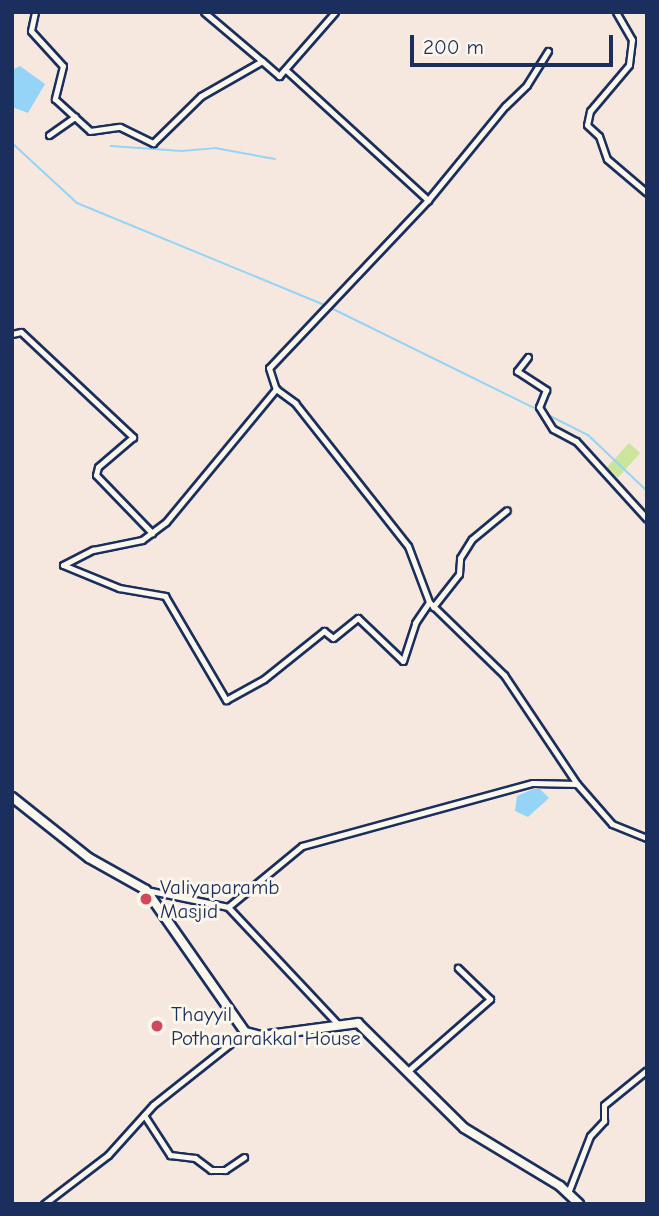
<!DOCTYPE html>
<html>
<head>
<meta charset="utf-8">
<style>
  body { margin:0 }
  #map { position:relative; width:659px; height:1216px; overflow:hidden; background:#f7e8df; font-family:"Comic Neue",sans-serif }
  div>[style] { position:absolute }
  .green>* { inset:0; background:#cbe59b; transform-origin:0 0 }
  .water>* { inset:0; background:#95d4f6 }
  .stream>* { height:2px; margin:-1px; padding:0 1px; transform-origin:1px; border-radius:1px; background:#95d4f6 }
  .roads { filter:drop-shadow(2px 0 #1b2f5e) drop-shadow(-2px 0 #1b2f5e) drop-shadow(0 2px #1b2f5e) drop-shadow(0 -2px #1b2f5e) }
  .minor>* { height:5px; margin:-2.5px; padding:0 2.5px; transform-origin:2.5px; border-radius:2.5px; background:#fbf7ec }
  .secondary>* { height:8px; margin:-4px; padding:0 4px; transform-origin:4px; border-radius:4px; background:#fbf7ec }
  .dots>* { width:19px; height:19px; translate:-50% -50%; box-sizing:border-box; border:4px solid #fbf7ec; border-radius:50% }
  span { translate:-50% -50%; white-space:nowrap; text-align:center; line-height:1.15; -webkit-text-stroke:6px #fbf7ec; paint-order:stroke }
  .poi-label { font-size:21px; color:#1b2f5e }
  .left { translate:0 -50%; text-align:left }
  .frame { position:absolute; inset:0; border:14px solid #1b2f5e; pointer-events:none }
  .scale { position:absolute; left:410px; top:35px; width:203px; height:32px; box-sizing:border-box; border:4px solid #1b2f5e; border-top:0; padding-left:9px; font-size:21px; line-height:24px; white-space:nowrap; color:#1b2f5e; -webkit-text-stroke:5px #fbf7ec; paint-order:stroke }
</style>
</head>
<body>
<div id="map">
  <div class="green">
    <div style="left:629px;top:443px;width:15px;height:33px;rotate:42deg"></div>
  </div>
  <div class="water">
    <div style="clip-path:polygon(20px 66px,45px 84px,28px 113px,12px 107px,12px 70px)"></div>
    <div style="clip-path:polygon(533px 789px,540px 789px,549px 798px,528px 817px,515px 811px,517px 796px)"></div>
  </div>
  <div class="stream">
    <div style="left:12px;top:143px;width:88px;rotate:42.7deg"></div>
    <div style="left:77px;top:203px;width:267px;rotate:22.4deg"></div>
    <div style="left:111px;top:146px;width:71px;rotate:4deg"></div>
    <div style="left:182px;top:151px;width:33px;rotate:-5deg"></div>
    <div style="left:215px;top:148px;width:61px;rotate:10.4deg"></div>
    <div style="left:329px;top:307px;width:233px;rotate:26.2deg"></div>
    <div style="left:546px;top:414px;width:47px;rotate:26.6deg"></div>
    <div style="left:588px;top:435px;width:81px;rotate:43.5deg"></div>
  </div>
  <div class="roads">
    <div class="minor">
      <div style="left:35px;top:12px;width:19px;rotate:102deg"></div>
      <div style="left:31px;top:31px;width:47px;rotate:47.6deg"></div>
      <div style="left:63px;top:66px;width:34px;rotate:104deg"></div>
      <div style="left:55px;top:99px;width:47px;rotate:42.4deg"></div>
      <div style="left:90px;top:131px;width:30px;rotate:-8deg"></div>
      <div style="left:120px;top:127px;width:37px;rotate:26deg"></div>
      <div style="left:153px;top:143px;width:67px;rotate:-44.4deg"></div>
      <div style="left:201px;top:96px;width:70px;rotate:-29.8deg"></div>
      <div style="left:262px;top:61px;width:23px;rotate:41deg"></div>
      <div style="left:279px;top:76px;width:85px;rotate:-48.8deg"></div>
      <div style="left:204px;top:12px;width:76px;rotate:40.2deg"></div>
      <div style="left:616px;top:12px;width:32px;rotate:60deg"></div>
      <div style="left:632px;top:40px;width:25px;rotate:97deg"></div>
      <div style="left:629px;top:65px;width:60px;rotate:130.3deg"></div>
      <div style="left:590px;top:111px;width:14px;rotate:102deg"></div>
      <div style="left:587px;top:125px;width:16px;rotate:43deg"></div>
      <div style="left:599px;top:136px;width:24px;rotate:71deg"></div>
      <div style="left:607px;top:159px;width:52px;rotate:40.4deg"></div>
      <div style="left:548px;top:51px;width:40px;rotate:122deg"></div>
      <div style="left:527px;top:85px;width:30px;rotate:136deg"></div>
      <div style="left:505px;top:106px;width:122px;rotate:129.3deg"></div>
      <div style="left:428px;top:200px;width:231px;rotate:133.4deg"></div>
      <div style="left:269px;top:368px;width:22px;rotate:72deg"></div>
      <div style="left:276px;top:389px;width:24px;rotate:36deg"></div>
      <div style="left:295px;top:403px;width:182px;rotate:51.7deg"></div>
      <div style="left:408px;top:546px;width:60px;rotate:69.4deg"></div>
      <div style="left:429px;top:602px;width:105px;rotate:44.2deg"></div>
      <div style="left:504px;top:675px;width:131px;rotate:56.2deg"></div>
      <div style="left:286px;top:70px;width:193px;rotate:42.5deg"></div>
      <div style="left:49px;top:135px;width:32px;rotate:-35deg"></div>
      <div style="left:12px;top:334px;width:9px;rotate:-13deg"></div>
      <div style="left:21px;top:332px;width:154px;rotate:43.2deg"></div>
      <div style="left:133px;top:437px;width:46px;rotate:139.4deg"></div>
      <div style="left:98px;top:467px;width:8px;rotate:104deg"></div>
      <div style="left:96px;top:475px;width:81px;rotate:46deg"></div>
      <div style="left:528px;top:357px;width:18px;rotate:128deg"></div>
      <div style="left:517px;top:371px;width:35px;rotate:33deg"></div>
      <div style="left:546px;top:390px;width:18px;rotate:112deg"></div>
      <div style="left:539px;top:407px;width:26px;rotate:58deg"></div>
      <div style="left:553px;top:429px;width:26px;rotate:28deg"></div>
      <div style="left:576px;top:441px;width:105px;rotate:47.7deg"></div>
      <div style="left:63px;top:565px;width:61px;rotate:22.3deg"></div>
      <div style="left:119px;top:588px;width:47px;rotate:9.9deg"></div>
      <div style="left:165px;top:596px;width:121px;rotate:59.6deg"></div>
      <div style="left:226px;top:700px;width:43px;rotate:-28.9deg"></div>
      <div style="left:264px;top:679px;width:77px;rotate:-38.7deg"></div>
      <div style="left:324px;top:631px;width:11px;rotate:38deg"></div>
      <div style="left:333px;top:638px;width:32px;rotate:-39deg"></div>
      <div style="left:358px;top:618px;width:62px;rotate:43.7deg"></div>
      <div style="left:403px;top:661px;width:40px;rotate:-72deg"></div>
      <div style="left:415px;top:623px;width:25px;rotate:-56deg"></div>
      <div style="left:63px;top:565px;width:34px;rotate:-27deg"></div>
      <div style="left:93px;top:550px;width:50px;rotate:-11.5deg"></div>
      <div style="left:142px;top:540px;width:30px;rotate:-37deg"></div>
      <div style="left:166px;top:522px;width:173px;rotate:-50.4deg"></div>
      <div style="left:433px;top:607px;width:42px;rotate:-51.8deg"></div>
      <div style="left:459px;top:574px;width:16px;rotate:-86deg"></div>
      <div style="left:460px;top:558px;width:22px;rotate:-58deg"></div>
      <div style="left:472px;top:539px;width:45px;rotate:-39.6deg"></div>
      <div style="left:146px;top:890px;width:84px;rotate:11.7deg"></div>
      <div style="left:228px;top:907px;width:96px;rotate:-39.5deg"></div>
      <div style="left:302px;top:846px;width:239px;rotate:-15.3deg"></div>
      <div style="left:533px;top:783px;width:44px;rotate:1.3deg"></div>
      <div style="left:577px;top:784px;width:53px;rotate:48.8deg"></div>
      <div style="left:612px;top:824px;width:38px;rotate:22deg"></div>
      <div style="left:228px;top:907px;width:162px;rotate:46.8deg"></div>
      <div style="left:409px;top:1070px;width:108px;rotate:-41.2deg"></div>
      <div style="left:490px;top:999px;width:45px;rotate:-135.9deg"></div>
      <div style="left:144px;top:1115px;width:48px;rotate:57deg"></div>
      <div style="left:170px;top:1155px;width:25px;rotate:7deg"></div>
      <div style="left:195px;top:1158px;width:20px;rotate:37deg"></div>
      <div style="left:211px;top:1170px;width:14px"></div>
      <div style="left:225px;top:1170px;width:23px;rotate:-34deg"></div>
      <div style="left:568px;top:1193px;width:61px;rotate:-68.9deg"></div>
      <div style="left:590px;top:1136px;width:21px;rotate:-47deg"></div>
      <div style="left:604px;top:1121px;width:16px;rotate:-90deg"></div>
      <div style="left:604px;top:1105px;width:55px;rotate:-39.1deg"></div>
      <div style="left:44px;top:1204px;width:81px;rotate:-37.4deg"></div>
      <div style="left:108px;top:1155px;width:67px;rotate:-48deg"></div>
      <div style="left:153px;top:1105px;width:117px;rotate:-38.4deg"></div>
    </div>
    <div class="secondary">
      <div style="left:12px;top:797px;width:98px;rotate:38.4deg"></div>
      <div style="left:89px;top:858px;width:65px;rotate:29.3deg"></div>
      <div style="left:146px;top:890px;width:173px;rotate:55.1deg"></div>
      <div style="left:245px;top:1032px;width:16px;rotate:14deg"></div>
      <div style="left:261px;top:1036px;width:98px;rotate:-7.6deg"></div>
      <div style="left:358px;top:1023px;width:149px;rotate:44.7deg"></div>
      <div style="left:464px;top:1128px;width:112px;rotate:31.1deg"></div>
      <div style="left:560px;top:1186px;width:26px;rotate:43deg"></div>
    </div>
  </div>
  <div class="dots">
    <div style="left:146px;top:899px;background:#d1495b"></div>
    <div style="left:157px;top:1026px;background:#d1495b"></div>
  </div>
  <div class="poi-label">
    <span class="left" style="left:160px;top:899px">Valiyaparamb<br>Masjid</span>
    <span class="left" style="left:171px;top:1026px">Thayyil<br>Pothanarakkal House</span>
  </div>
  <div class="frame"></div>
  <div class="scale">200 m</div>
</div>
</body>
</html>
